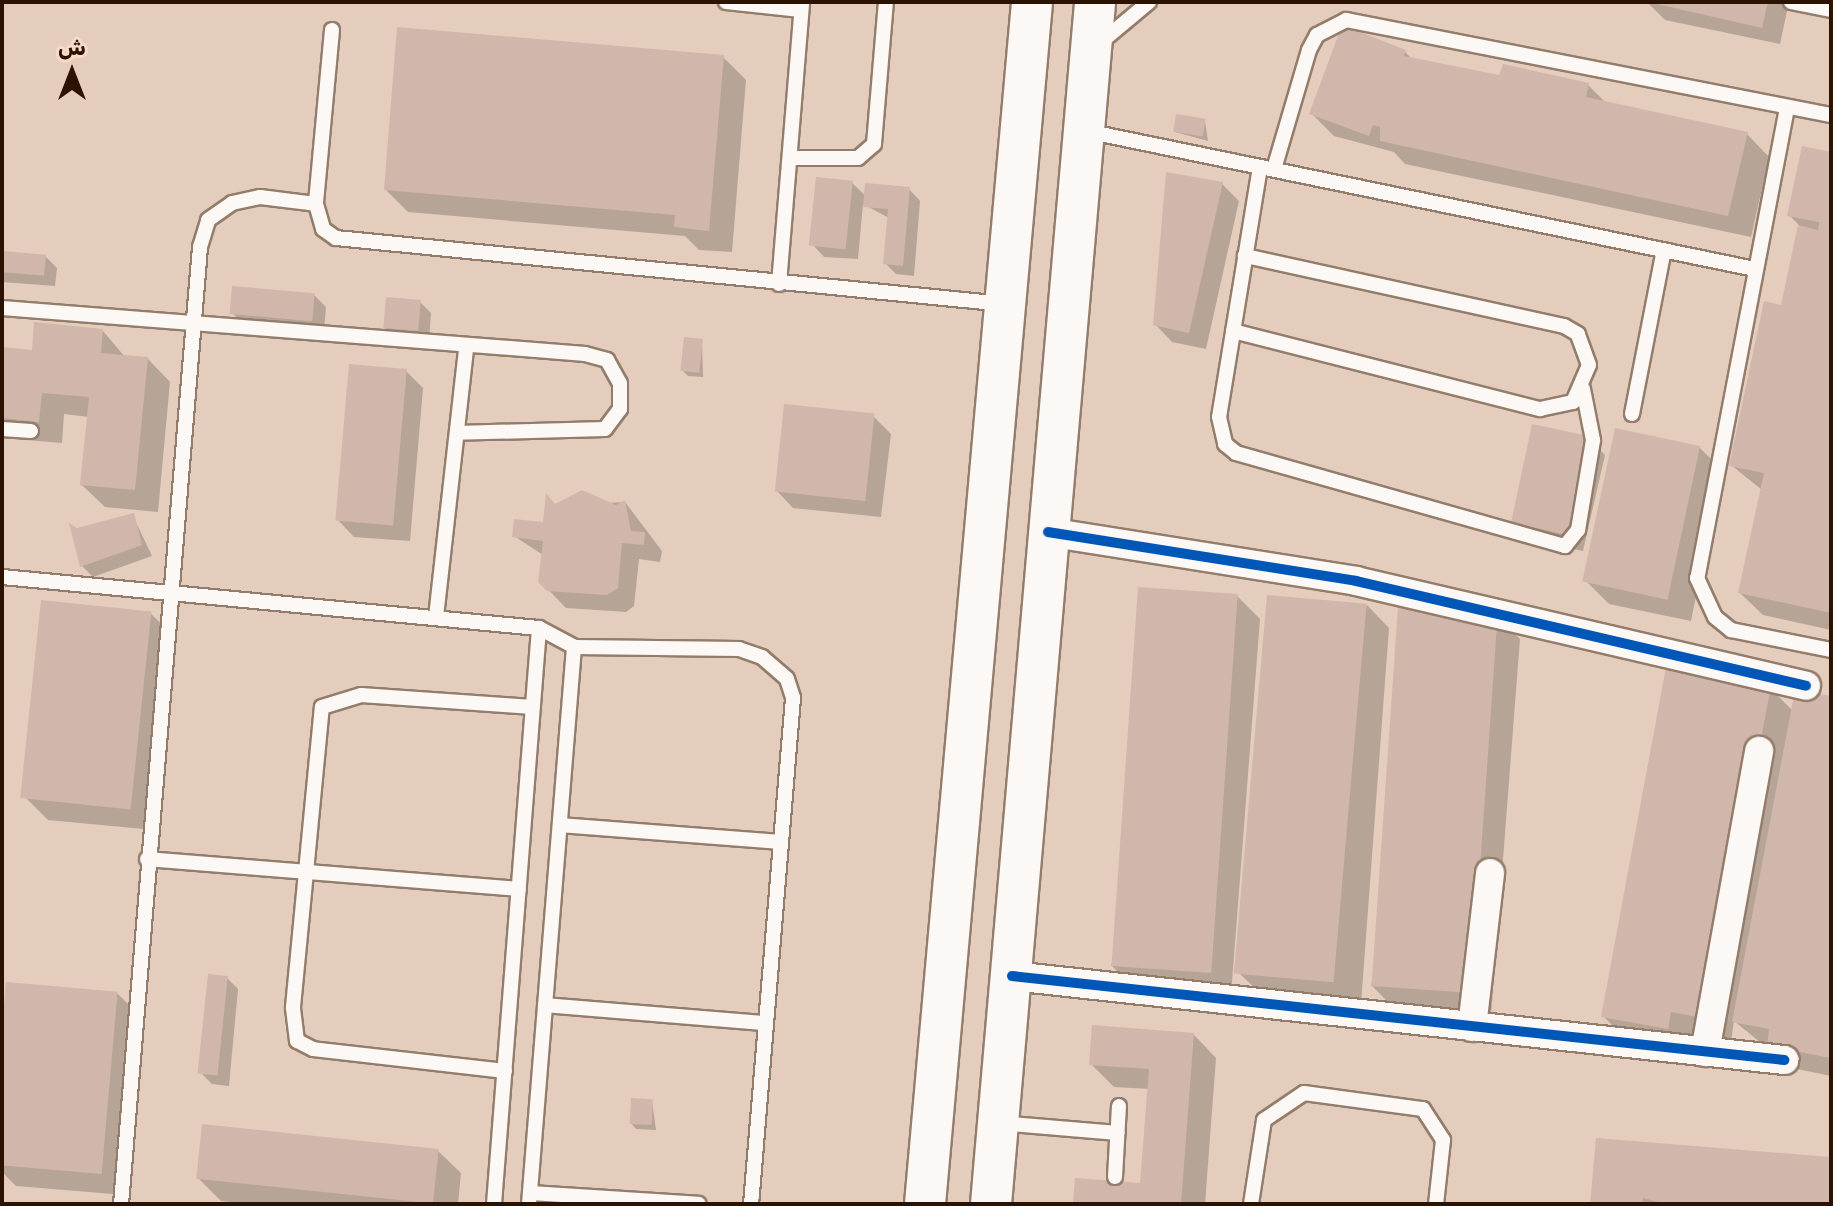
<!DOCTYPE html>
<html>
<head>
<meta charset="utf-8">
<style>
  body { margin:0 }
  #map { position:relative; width:1833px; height:1206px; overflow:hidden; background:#e4cdbd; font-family:Rubik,Vazirmatn,sans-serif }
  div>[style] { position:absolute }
  .shadow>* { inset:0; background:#0003 }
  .building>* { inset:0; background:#d1b6ab; transform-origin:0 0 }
  .roads { filter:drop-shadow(2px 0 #937d6a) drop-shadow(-2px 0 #937d6a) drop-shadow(0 2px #937d6a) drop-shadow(0 -2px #937d6a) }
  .lane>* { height:14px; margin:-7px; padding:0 7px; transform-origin:7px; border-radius:7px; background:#fbf8f5 }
  .street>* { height:28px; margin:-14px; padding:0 14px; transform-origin:14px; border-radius:14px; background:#fbf8f5 }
  .secondary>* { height:40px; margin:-20px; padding:0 20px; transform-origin:20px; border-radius:20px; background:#fbf8f5 }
  .cycleway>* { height:10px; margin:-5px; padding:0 5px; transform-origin:5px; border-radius:5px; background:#0057b8 }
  span { translate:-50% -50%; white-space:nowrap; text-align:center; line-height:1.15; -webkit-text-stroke:8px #f8dac7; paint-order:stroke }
  .frame { position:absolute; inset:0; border:4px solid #2c1200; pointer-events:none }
  .north { position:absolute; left:32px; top:32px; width:80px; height:80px; -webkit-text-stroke:6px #f8dac7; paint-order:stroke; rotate:0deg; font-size:22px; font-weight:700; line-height:32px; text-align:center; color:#2c1200 }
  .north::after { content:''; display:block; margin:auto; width:28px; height:36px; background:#2c1200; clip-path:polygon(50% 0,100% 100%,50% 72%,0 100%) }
</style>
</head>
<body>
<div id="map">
  <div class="shadow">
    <div style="clip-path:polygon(1647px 2px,1789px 2px,1780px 44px,1665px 20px)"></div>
    <div style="clip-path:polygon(1405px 52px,1413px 60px,1500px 77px,1588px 85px,1606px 103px,1747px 134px,1769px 157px,1751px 237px,1405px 164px,1394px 152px,1334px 136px,1311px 113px)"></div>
    <div style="clip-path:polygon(723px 57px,746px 80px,732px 252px,699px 250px,685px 236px,408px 212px,386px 190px)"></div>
    <div style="clip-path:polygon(1205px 121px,1208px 141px,1175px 132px)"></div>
    <div style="clip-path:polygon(1831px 154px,1831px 630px,1763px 615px,1740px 593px,1762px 490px,1731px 465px,1783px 307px,1800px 226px,1789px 215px)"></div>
    <div style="clip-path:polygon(852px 183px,866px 196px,909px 189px,920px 201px,914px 276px,896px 274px,885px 263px,889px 218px,863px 204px,858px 259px,824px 257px,813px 245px)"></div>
    <div style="clip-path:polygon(1222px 184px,1239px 201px,1206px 349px,1172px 342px,1155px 324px)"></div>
    <div style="clip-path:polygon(2px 253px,46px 257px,57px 268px,55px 286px,2px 282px)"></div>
    <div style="clip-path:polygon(314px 295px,326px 307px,324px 331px,244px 324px,232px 313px)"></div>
    <div style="clip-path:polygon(420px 302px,431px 313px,429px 341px,397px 339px,385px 328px)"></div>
    <div style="clip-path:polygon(103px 331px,125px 357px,148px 359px,170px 382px,158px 512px,105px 507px,82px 485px,89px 417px,64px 414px,62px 443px,2px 438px,2px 349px,33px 352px)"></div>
    <div style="clip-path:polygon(702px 341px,703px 377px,688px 376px,682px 370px)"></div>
    <div style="clip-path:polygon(406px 371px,423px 388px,410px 541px,354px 537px,337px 519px)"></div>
    <div style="clip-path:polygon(873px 416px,891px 434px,881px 517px,793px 508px,776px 490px)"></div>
    <div style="clip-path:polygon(1587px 438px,1605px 455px,1583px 551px,1530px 540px,1513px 522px)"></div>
    <div style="clip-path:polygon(1699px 447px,1722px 470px,1691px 621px,1609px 604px,1586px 581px)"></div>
    <div style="clip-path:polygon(625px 502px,662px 551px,660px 562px,639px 559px,634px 606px,626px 612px,566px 608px,540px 581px,543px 555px,514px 536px,545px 525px,556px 506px)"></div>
    <div style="clip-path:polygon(133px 516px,152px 556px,93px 577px,82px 566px)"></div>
    <div style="clip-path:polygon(1237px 596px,1260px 619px,1231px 995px,1134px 988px,1111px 965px)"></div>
    <div style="clip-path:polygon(1367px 605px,1389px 628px,1361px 1004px,1263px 996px,1240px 974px)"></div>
    <div style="clip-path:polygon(150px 613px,173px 635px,154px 830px,48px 820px,25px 797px)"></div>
    <div style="clip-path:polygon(1497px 616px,1520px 639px,1491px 1015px,1394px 1008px,1371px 985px)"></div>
    <div style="clip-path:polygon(1770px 688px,1793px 711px,1831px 698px,1831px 1076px,1792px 1068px,1734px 1021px,1731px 1041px,1694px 1034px,1690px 1051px,1626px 1039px,1603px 1016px)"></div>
    <div style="clip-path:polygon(227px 978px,238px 989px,229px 1086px,212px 1084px,201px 1073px)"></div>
    <div style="clip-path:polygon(8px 984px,117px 993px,140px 1016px,125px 1195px,16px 1186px,2px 1172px)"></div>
    <div style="clip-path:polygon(1194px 1035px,1216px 1058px,1205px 1204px,1075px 1204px,1142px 1185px,1150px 1089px,1114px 1087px,1091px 1064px)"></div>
    <div style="clip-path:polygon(652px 1101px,656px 1130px,636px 1129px,631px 1123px)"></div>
    <div style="clip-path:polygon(438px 1151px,461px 1173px,458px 1204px,247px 1204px,221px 1201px,198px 1178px)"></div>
    <div style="clip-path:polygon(1831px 1159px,1831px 1204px,1592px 1204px)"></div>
  </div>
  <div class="building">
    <div style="clip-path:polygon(1648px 2px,1768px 2px,1762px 28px)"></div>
    <div style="clip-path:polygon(1342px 25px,1406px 50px,1404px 56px,1499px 75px,1503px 64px,1589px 83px,1586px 97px,1748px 132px,1728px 216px,1380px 141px,1380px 127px,1373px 125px,1369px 136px,1309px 114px)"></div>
    <div style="clip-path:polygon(397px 27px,724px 55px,709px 231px,674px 227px,675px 215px,384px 190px)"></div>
    <div style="left:1176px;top:114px;width:30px;height:18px;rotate:9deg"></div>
    <div style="clip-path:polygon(1802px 146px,1831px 152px,1831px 613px,1738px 593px,1764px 473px,1729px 466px,1764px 301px,1781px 305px,1798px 225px,1818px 230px,1819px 222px,1787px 216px)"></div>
    <div style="clip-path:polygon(1166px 172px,1223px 182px,1189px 333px,1153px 325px)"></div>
    <div style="left:816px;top:177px;width:37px;height:69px;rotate:6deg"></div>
    <div style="clip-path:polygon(865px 183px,910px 187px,903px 266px,883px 264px,888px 209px,863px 207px)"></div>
    <div style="left:2px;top:251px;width:44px;height:21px;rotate:5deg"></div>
    <div style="left:232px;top:286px;width:83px;height:28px;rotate:5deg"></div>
    <div style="left:386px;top:297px;width:35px;height:31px;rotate:5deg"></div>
    <div style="clip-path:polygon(34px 322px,103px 329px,101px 353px,148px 357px,135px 490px,80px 485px,89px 397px,42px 393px,39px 422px,2px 418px,2px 347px,32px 350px)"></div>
    <div style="left:684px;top:337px;width:19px;height:34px;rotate:6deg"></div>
    <div style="left:349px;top:364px;width:58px;height:157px;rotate:5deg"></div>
    <div style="left:784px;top:404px;width:91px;height:88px;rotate:6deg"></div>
    <div style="left:1532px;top:424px;width:57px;height:101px;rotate:12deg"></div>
    <div style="left:1615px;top:428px;width:87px;height:157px;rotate:12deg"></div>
    <div style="clip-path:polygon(582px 490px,616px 505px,625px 500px,631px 531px,645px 532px,644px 545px,622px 543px,618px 588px,607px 595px,547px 591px,538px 582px,543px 541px,512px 537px,514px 519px,543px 522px,546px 493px,555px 504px)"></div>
    <div style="clip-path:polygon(134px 513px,142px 545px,80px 567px,69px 523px,77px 528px)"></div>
    <div style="left:1138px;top:587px;width:100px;height:380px;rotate:4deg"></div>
    <div style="left:1267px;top:595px;width:100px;height:380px;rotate:5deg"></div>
    <div style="left:41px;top:600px;width:111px;height:199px;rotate:6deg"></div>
    <div style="left:1398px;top:607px;width:100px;height:380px;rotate:4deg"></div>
    <div style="clip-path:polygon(1666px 667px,1771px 686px,1708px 1019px,1671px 1012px,1668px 1029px,1601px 1017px)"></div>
    <div style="clip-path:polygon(1795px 690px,1831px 696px,1831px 1058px,1767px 1046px,1769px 1029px,1732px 1022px)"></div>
    <div style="left:208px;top:974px;width:20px;height:100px;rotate:6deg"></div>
    <div style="left:6px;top:982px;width:112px;height:183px;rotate:5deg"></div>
    <div style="clip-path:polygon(1092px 1025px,1194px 1033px,1181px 1204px,1073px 1204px,1075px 1178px,1140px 1183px,1149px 1069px,1089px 1065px)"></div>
    <div style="left:631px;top:1098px;width:22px;height:26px;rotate:3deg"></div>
    <div style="left:202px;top:1124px;width:238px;height:55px;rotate:6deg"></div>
    <div style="clip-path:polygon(1596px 1138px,1831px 1157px,1831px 1204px,1666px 1204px,1643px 1198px,1642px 1204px,1590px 1204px)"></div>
  </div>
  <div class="roads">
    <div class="lane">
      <div style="left:726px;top:2px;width:75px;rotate:6.1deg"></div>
      <div style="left:1791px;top:2px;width:41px;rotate:11.3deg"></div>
      <div style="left:332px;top:30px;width:175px;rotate:95.3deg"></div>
      <div style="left:316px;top:204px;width:26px;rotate:74deg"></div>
      <div style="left:323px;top:229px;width:16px;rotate:35deg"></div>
      <div style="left:336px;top:238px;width:671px;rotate:5.64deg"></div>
      <div style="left:1100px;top:43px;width:64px;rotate:-39.9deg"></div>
      <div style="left:1787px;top:108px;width:479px;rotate:100.8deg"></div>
      <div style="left:1697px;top:578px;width:43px;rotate:65.2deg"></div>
      <div style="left:1715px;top:617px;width:21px;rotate:39deg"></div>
      <div style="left:1731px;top:630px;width:102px;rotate:11.3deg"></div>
      <div style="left:1086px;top:131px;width:683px;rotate:11.66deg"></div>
      <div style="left:790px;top:158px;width:68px"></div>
      <div style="left:858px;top:158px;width:21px;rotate:-41deg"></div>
      <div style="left:874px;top:144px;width:143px;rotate:-85.2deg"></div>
      <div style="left:1260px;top:167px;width:253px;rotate:99.3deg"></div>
      <div style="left:1219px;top:417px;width:28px;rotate:77deg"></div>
      <div style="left:1225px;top:444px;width:14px;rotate:39deg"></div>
      <div style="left:1236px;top:453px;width:342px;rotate:15.8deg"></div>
      <div style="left:1565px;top:546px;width:21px;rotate:-51deg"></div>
      <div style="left:1578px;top:530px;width:91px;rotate:-80.5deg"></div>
      <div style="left:1593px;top:440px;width:52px;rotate:-101.1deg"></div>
      <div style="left:1274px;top:169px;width:124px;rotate:-73.6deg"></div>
      <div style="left:1309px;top:50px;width:17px;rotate:-62deg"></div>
      <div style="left:1317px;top:35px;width:33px;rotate:-27deg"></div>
      <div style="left:1346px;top:20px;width:494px;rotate:11.1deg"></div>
      <div style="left:779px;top:284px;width:283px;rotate:-85.3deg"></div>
      <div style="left:2px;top:308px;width:585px;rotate:4.51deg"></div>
      <div style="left:585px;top:354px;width:23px;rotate:15deg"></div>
      <div style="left:607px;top:360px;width:26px;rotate:61deg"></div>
      <div style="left:620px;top:383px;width:26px;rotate:90deg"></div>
      <div style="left:620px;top:409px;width:25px;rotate:127deg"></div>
      <div style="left:605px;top:429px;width:148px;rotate:178.5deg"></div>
      <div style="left:1233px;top:331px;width:317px;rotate:14.3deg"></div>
      <div style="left:1540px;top:409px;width:34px;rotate:-12deg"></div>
      <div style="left:1573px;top:402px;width:40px;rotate:-66.6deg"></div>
      <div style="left:1589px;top:365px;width:33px;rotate:-110deg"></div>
      <div style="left:1578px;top:334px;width:16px;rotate:-150deg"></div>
      <div style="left:1564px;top:326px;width:327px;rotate:-167.6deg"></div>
      <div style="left:1632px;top:414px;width:167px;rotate:-79deg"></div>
      <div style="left:2px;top:429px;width:29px;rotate:4deg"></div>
      <div style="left:2px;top:577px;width:539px;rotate:5.43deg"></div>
      <div style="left:539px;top:628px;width:40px;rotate:28deg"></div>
      <div style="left:574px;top:647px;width:165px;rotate:0.7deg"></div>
      <div style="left:739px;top:649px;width:24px;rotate:19deg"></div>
      <div style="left:762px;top:657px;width:33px;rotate:41deg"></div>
      <div style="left:787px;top:679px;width:20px;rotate:72deg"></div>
      <div style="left:793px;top:698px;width:508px;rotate:94.74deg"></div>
      <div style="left:436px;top:617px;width:270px;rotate:-83.6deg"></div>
      <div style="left:560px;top:825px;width:221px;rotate:4.4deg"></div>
      <div style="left:147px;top:859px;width:373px;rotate:4.6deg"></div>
      <div style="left:545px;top:1005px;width:221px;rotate:4.7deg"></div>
      <div style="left:505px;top:1071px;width:193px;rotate:-173.5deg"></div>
      <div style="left:313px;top:1049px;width:18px;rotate:-153deg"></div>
      <div style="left:297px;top:1041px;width:34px;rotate:-97deg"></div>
      <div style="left:293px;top:1007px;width:301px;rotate:-84.5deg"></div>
      <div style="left:322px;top:707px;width:41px;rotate:-17.1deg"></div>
      <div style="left:361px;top:695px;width:172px;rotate:4deg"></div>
      <div style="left:999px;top:1123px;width:119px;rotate:4.8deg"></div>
      <div style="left:1115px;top:1177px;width:71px;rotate:-86.8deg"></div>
      <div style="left:530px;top:1193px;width:169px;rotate:3.7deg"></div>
      <div style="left:121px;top:1204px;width:960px;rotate:-85.28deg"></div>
      <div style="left:200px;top:247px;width:28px;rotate:-73deg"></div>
      <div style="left:208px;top:220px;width:29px;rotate:-35deg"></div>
      <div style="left:232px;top:203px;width:29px;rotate:-12deg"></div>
      <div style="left:260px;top:197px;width:56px;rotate:7.1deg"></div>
      <div style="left:494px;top:1204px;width:578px;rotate:-85.53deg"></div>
      <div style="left:529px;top:1204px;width:559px;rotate:-85.38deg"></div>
      <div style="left:1251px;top:1204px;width:85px;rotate:-81.2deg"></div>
      <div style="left:1264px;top:1120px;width:48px;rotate:-34deg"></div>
      <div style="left:1304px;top:1093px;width:120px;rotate:7.7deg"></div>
      <div style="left:1423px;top:1109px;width:37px;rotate:57deg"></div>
      <div style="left:1443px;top:1140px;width:64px;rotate:96.2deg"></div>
    </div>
    <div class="street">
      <div style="left:1048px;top:532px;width:312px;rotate:9deg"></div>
      <div style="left:1356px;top:581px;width:462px;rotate:13.1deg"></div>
      <div style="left:1012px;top:976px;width:777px;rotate:6.21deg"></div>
      <div style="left:1472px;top:1027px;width:155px;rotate:-83.3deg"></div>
      <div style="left:1705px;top:1052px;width:306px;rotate:-79.8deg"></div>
    </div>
    <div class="secondary">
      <div style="left:925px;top:1204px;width:1207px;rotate:-84.91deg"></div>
      <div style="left:991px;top:1204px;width:1206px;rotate:-85.05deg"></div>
    </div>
  </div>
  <div class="cycleway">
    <div style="left:1048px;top:532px;width:312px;rotate:9deg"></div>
    <div style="left:1356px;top:581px;width:462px;rotate:13.1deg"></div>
    <div style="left:1012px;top:976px;width:777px;rotate:6.21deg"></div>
  </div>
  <div class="frame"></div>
  <div class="north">ش</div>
</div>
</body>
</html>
